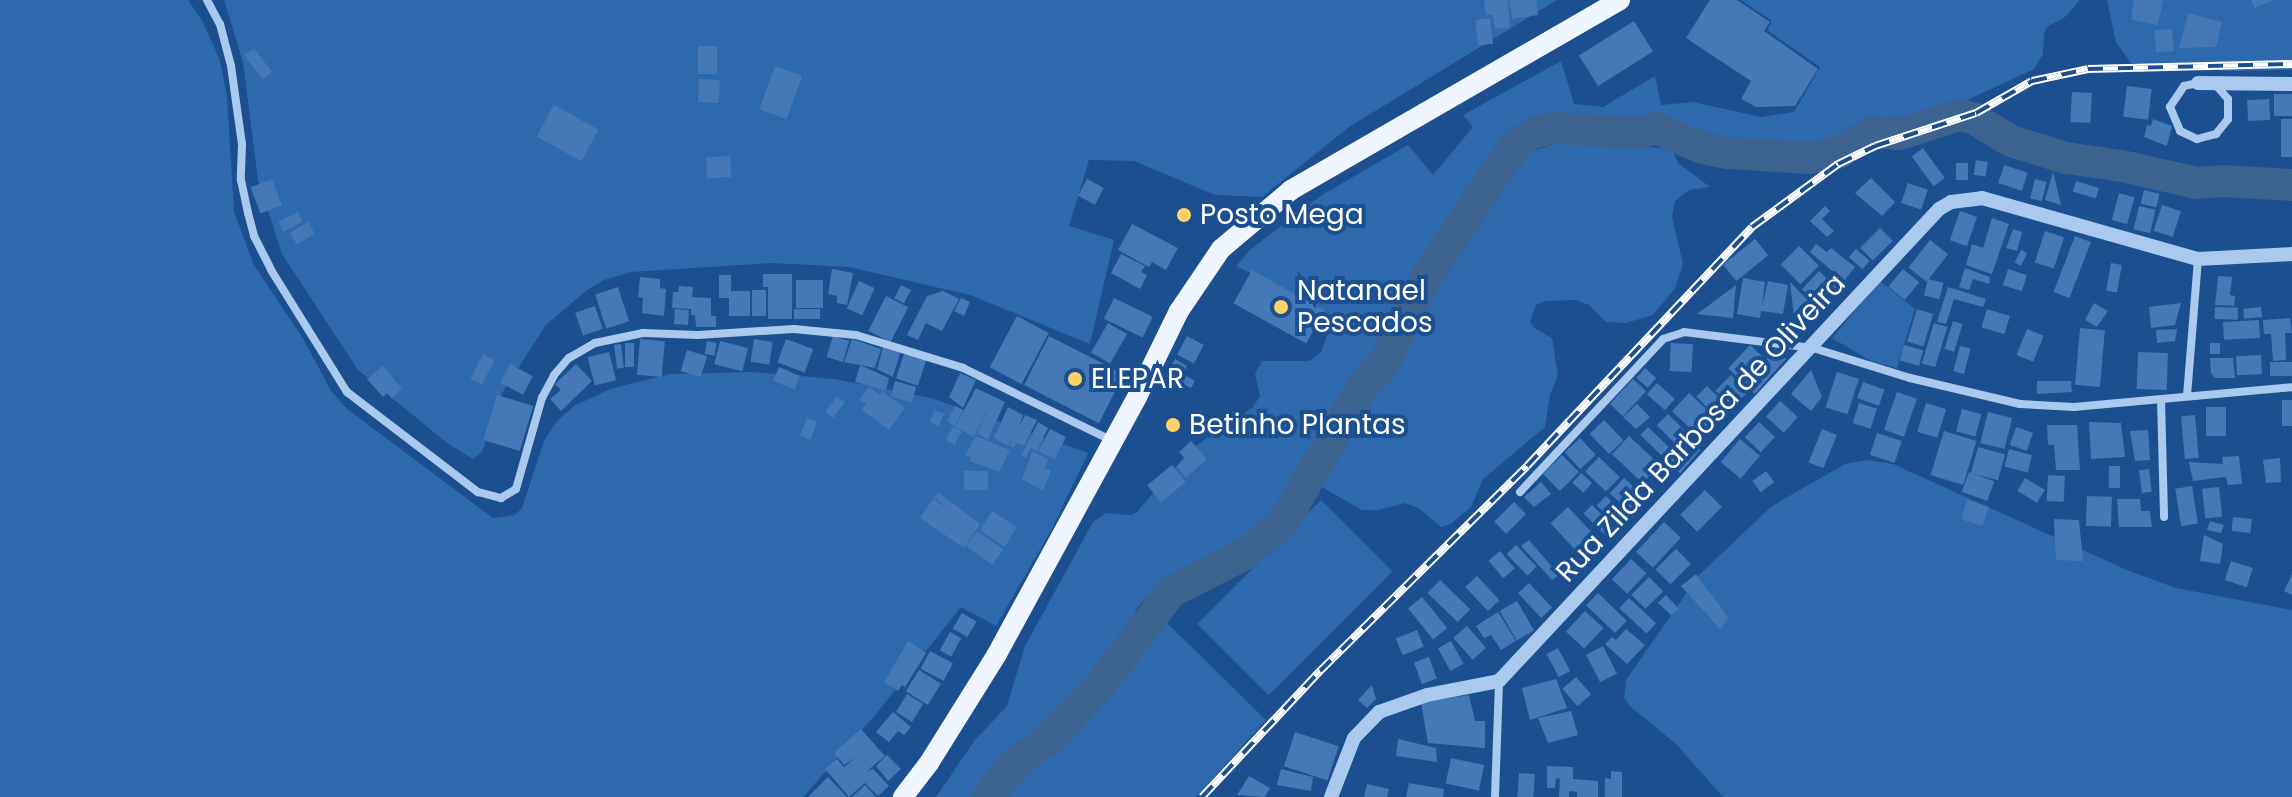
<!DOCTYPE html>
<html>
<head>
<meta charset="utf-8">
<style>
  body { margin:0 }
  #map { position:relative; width:2292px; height:797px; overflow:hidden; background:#1b4f8f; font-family:Poppins,sans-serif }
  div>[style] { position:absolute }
  .green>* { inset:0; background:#2e69ad; transform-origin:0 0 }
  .river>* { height:32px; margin:-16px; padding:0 16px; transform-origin:16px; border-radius:16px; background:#3c6290 }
  .building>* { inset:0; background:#4478b7; transform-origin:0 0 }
  .minor>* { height:8px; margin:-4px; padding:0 4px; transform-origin:4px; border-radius:4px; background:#a9c9ee }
  .tertiary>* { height:14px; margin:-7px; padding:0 7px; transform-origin:7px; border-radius:7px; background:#a9c9ee }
  .primary>* { height:20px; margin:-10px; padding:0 10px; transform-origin:10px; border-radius:10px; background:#f0f6ff }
  .rail>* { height:8px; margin-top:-4px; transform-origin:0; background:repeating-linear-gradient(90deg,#1b4f8f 0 15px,#fff 0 30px); box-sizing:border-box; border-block:2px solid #fff }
  .dots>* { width:22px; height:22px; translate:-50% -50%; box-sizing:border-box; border:4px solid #1b4f8f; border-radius:50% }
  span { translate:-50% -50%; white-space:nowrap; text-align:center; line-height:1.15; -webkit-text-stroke:8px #1b4f8f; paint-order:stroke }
  .poi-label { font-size:28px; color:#fff }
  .left { translate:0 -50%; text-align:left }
  .street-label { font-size:28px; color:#fff }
</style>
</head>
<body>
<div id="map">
  <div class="green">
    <div style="clip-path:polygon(0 0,188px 0,203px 22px,220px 61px,227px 96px,234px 212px,254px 265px,304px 340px,331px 391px,347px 409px,493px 518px,515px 515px,522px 508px,544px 441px,556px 422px,574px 406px,610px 389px,670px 374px,753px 372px,834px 379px,931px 398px,1088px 453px,1052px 529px,996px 626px,961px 607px,876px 714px,803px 797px,0 797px)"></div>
    <div style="clip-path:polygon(224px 0,1557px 0,1349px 127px,1262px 197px,1215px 195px,1134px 161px,1089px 160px,1069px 226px,1114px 240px,1090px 344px,970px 295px,849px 267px,772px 263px,631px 272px,604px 280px,587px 290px,546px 325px,502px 393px,482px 452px,473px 459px,447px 443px,358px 370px,282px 254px,258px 180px,243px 62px)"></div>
    <div style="clip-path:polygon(1741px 0,2080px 0,2065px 17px,2048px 26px,2044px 33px,2043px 54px,2034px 69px,1939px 113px,1917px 118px,1870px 117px,1841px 140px,1817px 151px,1784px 152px,1715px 143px,1659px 113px,1653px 113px,1643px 128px,1538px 125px,1518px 136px,1427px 265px,1378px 354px,1273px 516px,1232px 552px,1214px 562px,1181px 569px,1146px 598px,1137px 608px,1117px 654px,1091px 688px,1039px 736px,1015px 751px,981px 797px,936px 797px,975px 740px,1007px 706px,1025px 646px,1093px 522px,1106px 513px,1131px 515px,1137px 512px,1191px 449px,1253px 407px,1260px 396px,1255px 374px,1262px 361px,1309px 361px,1321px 352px,1329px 330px,1325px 316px,1313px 305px,1236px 266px,1251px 249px,1322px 195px,1408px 145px,1433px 175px,1473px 127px,1463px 115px,1561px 61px,1574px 104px,1603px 107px,1655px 76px,1661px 105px,1693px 102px,1761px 117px,1794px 112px,1820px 67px,1767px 30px,1772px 21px)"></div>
    <div style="clip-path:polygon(2107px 0,2292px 0,2292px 70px,2226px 71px,2131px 63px,2116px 42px)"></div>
    <div style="clip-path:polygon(1566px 140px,1672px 149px,1678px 163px,1710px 187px,1689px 190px,1675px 201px,1672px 217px,1683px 264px,1675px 288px,1653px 315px,1626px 323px,1606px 322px,1589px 305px,1576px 300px,1546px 301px,1536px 305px,1530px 321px,1534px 328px,1552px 338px,1558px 375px,1550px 395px,1545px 427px,1483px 479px,1471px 507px,1451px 524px,1441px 527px,1420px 509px,1405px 503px,1379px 510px,1362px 510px,1318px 485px,1431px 281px,1501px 180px,1528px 153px)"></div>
    <div style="clip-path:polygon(1880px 281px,1915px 309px,1897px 368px,1871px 361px,1832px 338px)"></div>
    <div style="clip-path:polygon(1867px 460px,1893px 464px,2127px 570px,2176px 588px,2292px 610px,2292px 797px,1723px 797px,1676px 744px,1631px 707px,1624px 698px,1626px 680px,1699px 575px,1772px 506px,1845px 464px)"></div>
    <div style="left:1321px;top:500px;width:101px;height:175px;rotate:45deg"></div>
    <div style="clip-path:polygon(1161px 617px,1266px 720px,1196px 797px,1003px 797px,1019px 771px,1049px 752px,1130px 660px)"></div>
  </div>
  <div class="river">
    <div style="left:988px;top:797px;width:45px;rotate:-51.3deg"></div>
    <div style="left:1016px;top:762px;width:35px;rotate:-35deg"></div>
    <div style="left:1045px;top:742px;width:76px;rotate:-45.5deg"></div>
    <div style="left:1098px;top:688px;width:121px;rotate:-52.8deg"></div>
    <div style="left:1171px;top:592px;width:81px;rotate:-27.2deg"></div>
    <div style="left:1243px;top:555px;width:53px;rotate:-38.8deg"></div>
    <div style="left:1284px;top:522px;width:156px;rotate:-60deg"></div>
    <div style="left:1362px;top:387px;width:37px;rotate:-49deg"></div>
    <div style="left:1386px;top:359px;width:93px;rotate:-63.7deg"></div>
    <div style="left:1427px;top:276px;width:125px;rotate:-56.4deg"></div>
    <div style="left:1496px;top:172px;width:36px;rotate:-53deg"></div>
    <div style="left:1518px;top:143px;width:18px;rotate:-34deg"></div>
    <div style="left:1533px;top:133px;width:20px;rotate:-15deg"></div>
    <div style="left:1552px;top:128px;width:87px;rotate:3.3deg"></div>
    <div style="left:1639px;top:133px;width:18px;rotate:-16deg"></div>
    <div style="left:1656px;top:128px;width:47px;rotate:23.8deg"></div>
    <div style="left:1699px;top:147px;width:29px;rotate:12deg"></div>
    <div style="left:1727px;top:153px;width:82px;rotate:3.5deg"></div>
    <div style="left:1809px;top:158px;width:29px;rotate:-10deg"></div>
    <div style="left:1838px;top:153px;width:40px;rotate:-32deg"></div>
    <div style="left:1872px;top:132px;width:28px;rotate:4deg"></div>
    <div style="left:1900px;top:134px;width:62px;rotate:-17.9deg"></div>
    <div style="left:1959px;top:115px;width:14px;rotate:12deg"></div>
    <div style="left:1973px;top:118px;width:44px;rotate:31.2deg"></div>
    <div style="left:2011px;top:141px;width:58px;rotate:17.2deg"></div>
    <div style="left:2066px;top:158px;width:57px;rotate:8.1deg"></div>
    <div style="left:2122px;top:166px;width:76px;rotate:12.9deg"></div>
    <div style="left:2196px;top:183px;width:28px;rotate:-4deg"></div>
    <div style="left:2224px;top:181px;width:68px;rotate:3.4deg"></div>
  </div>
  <div class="building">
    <div style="clip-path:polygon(1484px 0,1508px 0,1510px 27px,1495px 29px,1493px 15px,1486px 15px)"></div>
    <div style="clip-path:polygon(1509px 0,1536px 0,1538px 15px,1512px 19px)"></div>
    <div style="clip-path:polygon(1710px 0,1737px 0,1770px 22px,1764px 31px,1818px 69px,1795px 106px,1756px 107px,1741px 99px,1751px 81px,1686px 38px)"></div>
    <div style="clip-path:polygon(2134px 0,2163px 0,2158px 25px,2131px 20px)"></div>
    <div style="clip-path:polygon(2251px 0,2274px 0,2255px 8px)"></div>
    <div style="clip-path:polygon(2188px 13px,2222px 22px,2216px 47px,2179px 48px)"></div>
    <div style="left:1490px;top:18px;width:26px;height:15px;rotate:83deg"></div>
    <div style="left:1634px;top:21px;width:36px;height:65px;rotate:58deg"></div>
    <div style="left:2172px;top:29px;width:22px;height:18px;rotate:85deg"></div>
    <div style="left:698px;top:46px;width:19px;height:28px"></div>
    <div style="left:254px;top:48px;width:30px;height:12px;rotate:53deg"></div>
    <div style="left:775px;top:66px;width:29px;height:46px;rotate:20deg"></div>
    <div style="left:699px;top:79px;width:21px;height:23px;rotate:3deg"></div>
    <div style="left:2127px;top:86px;width:25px;height:31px;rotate:7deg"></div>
    <div style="left:2072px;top:92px;width:20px;height:30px;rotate:3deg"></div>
    <div style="left:2274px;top:94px;width:18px;height:22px"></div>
    <div style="left:2269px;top:99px;width:21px;height:22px;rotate:87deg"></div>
    <div style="left:554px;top:105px;width:51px;height:36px;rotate:29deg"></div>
    <div style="clip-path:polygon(2153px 119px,2172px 126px,2167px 146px,2144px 137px,2147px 125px,2151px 126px)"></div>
    <div style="left:2281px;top:119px;width:11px;height:38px"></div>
    <div style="left:1923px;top:148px;width:37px;height:14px;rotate:54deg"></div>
    <div style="left:730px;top:156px;width:21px;height:24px;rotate:87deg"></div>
    <div style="left:1976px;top:160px;width:12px;height:15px;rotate:9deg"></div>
    <div style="left:1956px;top:163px;width:12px;height:17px"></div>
    <div style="left:2004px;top:165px;width:25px;height:19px;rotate:18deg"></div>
    <div style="clip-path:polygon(2053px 172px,2061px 205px,2045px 200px)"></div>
    <div style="clip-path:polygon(1871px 178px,1895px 202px,1882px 216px,1855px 193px)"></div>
    <div style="left:272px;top:179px;width:28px;height:23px;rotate:69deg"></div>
    <div style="left:1087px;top:179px;width:19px;height:19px;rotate:28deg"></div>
    <div style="left:2035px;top:179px;width:12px;height:20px;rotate:14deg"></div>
    <div style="left:2076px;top:181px;width:24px;height:11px;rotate:17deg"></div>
    <div style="left:1908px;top:183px;width:21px;height:21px;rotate:19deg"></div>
    <div style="left:2144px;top:190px;width:16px;height:14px;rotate:14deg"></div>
    <div style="left:2119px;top:193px;width:16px;height:28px;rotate:15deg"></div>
    <div style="left:2162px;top:205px;width:20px;height:27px;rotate:18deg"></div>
    <div style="clip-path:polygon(1825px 206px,1830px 211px,1822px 219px,1834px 231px,1827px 237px,1810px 221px)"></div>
    <div style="left:2139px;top:206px;width:17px;height:24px;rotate:13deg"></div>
    <div style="left:1960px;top:211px;width:18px;height:31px;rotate:19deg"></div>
    <div style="left:298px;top:212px;width:11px;height:22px;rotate:63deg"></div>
    <div style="clip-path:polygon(1992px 218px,2009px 224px,1992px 274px,1966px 265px,1972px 244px,1983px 248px)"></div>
    <div style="left:308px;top:222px;width:14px;height:21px;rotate:60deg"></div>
    <div style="clip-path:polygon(1132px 224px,1178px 248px,1166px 270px,1152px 262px,1149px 267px,1118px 250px)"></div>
    <div style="left:1880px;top:228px;width:18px;height:28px;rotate:45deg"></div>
    <div style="clip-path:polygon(2013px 229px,2022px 232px,2017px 251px,2006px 248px)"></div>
    <div style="left:2045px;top:231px;width:20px;height:33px;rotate:18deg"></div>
    <div style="left:2075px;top:236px;width:17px;height:60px;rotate:21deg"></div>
    <div style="left:1755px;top:239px;width:21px;height:41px;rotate:51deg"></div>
    <div style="left:1930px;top:240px;width:23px;height:35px;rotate:38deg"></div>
    <div style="clip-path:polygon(1816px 244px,1827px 252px,1831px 248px,1855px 267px,1844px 281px,1810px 252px)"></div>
    <div style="left:1799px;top:246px;width:28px;height:26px;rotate:45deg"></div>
    <div style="left:1856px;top:249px;width:18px;height:11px;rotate:41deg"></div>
    <div style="left:2021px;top:250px;width:7px;height:14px;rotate:27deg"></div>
    <div style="clip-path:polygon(1121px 254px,1145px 266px,1141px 272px,1147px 275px,1140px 289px,1111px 273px)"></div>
    <div style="left:2111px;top:263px;width:11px;height:28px;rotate:10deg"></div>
    <div style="clip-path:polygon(1965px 268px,1990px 277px,1989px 284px,1973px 279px,1969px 290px,1959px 287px)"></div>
    <div style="clip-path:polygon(832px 269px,853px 273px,847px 305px,837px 303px,837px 296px,828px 294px)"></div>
    <div style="left:1903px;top:269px;width:21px;height:23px;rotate:39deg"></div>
    <div style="left:2008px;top:269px;width:20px;height:17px;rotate:18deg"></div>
    <div style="left:1252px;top:270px;width:83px;height:38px;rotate:29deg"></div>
    <div style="left:1819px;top:271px;width:26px;height:25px;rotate:43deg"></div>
    <div style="clip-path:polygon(763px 274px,792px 274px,792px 319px,768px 319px,768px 287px,763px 287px)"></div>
    <div style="clip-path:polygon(719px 275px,731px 275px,731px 291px,750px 291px,750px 316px,729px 316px,729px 298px,719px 298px)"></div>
    <div style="clip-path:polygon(2218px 276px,2232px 277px,2230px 295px,2235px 296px,2234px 306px,2215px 305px)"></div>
    <div style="clip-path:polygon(640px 277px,660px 279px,660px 288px,666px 289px,664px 316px,642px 313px,643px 298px,638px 297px)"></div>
    <div style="clip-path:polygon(1743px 278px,1765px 282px,1762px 306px,1768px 281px,1788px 285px,1783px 314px,1761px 311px,1760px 318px,1737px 314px)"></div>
    <div style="left:1928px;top:279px;width:16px;height:17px;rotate:14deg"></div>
    <div style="left:796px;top:280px;width:27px;height:28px"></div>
    <div style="left:859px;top:281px;width:17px;height:30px;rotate:24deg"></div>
    <div style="clip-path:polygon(1790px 282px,1820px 313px,1811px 323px,1795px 325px)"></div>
    <div style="left:901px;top:285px;width:11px;height:15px;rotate:27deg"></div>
    <div style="clip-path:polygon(1736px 285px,1733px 318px,1697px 314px)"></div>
    <div style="clip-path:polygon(679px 286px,693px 287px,692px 297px,711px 298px,711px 316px,716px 316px,716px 327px,696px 327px,695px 315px,691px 315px,691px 309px,672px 308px,673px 292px,678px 292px)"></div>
    <div style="left:618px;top:287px;width:36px;height:24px;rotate:72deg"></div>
    <div style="clip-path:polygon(1948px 287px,1986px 299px,1983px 307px,1954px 299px,1946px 324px,1937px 322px)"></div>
    <div style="left:752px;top:290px;width:14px;height:26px"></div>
    <div style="clip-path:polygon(943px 291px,959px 299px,942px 331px,926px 323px,918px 340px,907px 335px,927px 296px)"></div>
    <div style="left:886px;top:296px;width:25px;height:39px;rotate:27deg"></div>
    <div style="clip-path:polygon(961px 298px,970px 302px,964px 316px,954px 311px)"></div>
    <div style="left:1114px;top:298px;width:43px;height:23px;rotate:26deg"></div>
    <div style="clip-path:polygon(2094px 303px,2108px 311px,2097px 327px,2085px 320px)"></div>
    <div style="clip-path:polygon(2181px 303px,2175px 325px,2151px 328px,2149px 307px)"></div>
    <div style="left:595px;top:306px;width:24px;height:21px;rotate:71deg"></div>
    <div style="left:2215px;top:307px;width:23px;height:12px;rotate:2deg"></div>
    <div style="left:2261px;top:307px;width:10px;height:18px;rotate:84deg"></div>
    <div style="left:675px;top:309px;width:14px;height:15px;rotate:4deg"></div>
    <div style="left:820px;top:309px;width:10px;height:26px;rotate:90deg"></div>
    <div style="left:1917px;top:309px;width:17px;height:34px;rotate:17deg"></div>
    <div style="left:1987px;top:309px;width:24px;height:19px;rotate:17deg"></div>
    <div style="left:1017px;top:316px;width:36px;height:58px;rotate:28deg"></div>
    <div style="clip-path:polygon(2290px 318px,2292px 333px,2285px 333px,2286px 360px,2273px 361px,2271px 334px,2264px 334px,2263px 320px)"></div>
    <div style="left:2259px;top:320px;width:18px;height:36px;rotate:87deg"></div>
    <div style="left:1953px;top:321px;width:10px;height:29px;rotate:17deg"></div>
    <div style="left:1108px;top:323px;width:22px;height:34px;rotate:30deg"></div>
    <div style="left:1934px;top:323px;width:14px;height:42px;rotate:17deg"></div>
    <div style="left:2080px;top:328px;width:25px;height:57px;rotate:5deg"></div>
    <div style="left:2027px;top:329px;width:18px;height:28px;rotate:22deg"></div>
    <div style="clip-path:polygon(2177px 329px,2175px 341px,2157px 343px,2156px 330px)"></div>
    <div style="left:833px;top:336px;width:17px;height:22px;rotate:17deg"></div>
    <div style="left:1049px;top:336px;width:84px;height:55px;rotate:27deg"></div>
    <div style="left:1187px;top:336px;width:19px;height:21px;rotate:28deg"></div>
    <div style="left:640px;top:339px;width:25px;height:36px;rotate:5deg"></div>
    <div style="left:754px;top:339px;width:19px;height:23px;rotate:9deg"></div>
    <div style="left:786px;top:339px;width:29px;height:25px;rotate:20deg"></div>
    <div style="clip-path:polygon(852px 339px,881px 349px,875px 368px,844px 362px)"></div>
    <div style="left:707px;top:341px;width:10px;height:13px;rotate:11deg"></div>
    <div style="left:720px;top:341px;width:29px;height:24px;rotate:14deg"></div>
    <div style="left:625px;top:343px;width:9px;height:24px"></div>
    <div style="left:1671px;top:343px;width:22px;height:28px;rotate:3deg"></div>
    <div style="left:2210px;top:343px;width:10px;height:11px"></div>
    <div style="left:621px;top:344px;width:24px;height:7px;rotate:83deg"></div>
    <div style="left:1750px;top:345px;width:18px;height:32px;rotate:43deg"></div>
    <div style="left:1904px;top:345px;width:20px;height:16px;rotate:15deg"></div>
    <div style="left:1960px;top:346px;width:11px;height:26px;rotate:15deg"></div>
    <div style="clip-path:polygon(883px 347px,900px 353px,893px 377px,877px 369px)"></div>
    <div style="left:1775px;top:349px;width:15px;height:47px;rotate:42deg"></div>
    <div style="left:687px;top:350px;width:21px;height:22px;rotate:17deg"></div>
    <div style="left:905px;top:351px;width:23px;height:29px;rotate:18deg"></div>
    <div style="left:609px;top:352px;width:29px;height:22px;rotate:76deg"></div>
    <div style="left:2138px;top:352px;width:30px;height:37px;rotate:2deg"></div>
    <div style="left:483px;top:354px;width:13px;height:28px;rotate:27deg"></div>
    <div style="left:2261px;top:355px;width:19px;height:25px;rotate:87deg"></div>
    <div style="clip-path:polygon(2210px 358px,2233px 358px,2235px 378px,2215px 378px,2211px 373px)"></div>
    <div style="clip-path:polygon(1175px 359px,1187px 366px,1183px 374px,1195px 381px,1191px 388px,1179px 382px,1175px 390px,1162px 382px)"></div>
    <div style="left:2292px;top:362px;width:14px;height:22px;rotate:90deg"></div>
    <div style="left:510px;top:364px;width:26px;height:21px;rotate:28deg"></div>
    <div style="clip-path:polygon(576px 364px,592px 381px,561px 411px,550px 399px,561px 390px,555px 384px)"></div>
    <div style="clip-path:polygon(860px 365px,889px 378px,886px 391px,855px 382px)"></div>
    <div style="clip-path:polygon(383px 366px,402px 389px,392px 398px,387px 393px,383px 397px,367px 379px)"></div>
    <div style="left:779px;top:367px;width:23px;height:15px;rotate:23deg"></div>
    <div style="left:1645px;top:368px;width:15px;height:13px;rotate:42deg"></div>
    <div style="clip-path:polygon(1811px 370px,1822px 397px,1811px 411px,1791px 394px)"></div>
    <div style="left:1837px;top:372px;width:23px;height:37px;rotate:18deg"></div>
    <div style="clip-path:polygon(960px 373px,976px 380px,963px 408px,949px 397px)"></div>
    <div style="left:1731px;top:375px;width:24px;height:22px;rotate:45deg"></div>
    <div style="left:1633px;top:379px;width:18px;height:34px;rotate:43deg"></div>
    <div style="left:895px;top:381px;width:22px;height:16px;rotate:16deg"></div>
    <div style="clip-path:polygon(2037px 381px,2071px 381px,2072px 392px,2037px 394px)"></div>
    <div style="left:1863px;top:382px;width:23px;height:17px;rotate:20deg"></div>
    <div style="left:1657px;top:383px;width:24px;height:15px;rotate:42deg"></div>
    <div style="left:1707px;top:386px;width:17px;height:15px;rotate:45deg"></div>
    <div style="clip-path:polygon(869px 387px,880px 395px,882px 391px,905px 408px,889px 430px,862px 410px,866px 404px,859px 399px)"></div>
    <div style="clip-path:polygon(976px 388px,1005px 402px,988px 439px,977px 434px,989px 408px,974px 437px,955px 427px)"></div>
    <div style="left:1897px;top:392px;width:21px;height:40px;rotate:19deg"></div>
    <div style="left:1689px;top:393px;width:35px;height:25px;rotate:43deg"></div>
    <div style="left:497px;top:395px;width:38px;height:47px;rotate:17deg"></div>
    <div style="left:837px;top:396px;width:10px;height:20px;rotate:37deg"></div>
    <div style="left:2282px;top:400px;width:10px;height:26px"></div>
    <div style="left:1780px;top:401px;width:24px;height:21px;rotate:42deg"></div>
    <div style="left:1859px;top:403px;width:19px;height:21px;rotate:18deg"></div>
    <div style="left:1926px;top:403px;width:21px;height:30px;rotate:17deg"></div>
    <div style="clip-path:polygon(1637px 404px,1650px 417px,1636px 429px,1623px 417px)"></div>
    <div style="left:955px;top:406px;width:9px;height:18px;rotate:27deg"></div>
    <div style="clip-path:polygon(1008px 407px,1023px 415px,1020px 425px,1025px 415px,1037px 420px,1024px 446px,1017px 443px,1014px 448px,1009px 446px,1017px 429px,1008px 446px,994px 438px)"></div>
    <div style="left:2206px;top:407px;width:20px;height:29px"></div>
    <div style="left:1962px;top:409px;width:20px;height:23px;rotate:15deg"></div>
    <div style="left:935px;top:410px;width:10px;height:13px;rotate:24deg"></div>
    <div style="left:1988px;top:412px;width:25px;height:32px;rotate:14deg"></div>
    <div style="left:1668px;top:414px;width:28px;height:16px;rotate:45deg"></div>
    <div style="left:2195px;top:415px;width:43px;height:14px;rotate:85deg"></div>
    <div style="left:807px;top:418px;width:11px;height:19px;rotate:22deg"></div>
    <div style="left:1604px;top:420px;width:28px;height:20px;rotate:46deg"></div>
    <div style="clip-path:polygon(1038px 422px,1048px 428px,1037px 451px,1031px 448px,1026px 458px,1021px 456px)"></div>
    <div style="left:1759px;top:422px;width:22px;height:21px;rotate:43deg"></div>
    <div style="clip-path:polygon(2089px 422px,2121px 423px,2125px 457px,2091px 459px)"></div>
    <div style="clip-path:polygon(2047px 425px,2077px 425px,2080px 470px,2056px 470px,2054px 445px,2048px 445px)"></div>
    <div style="left:953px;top:427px;width:10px;height:15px;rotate:29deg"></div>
    <div style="left:1648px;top:427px;width:35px;height:11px;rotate:44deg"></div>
    <div style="left:2016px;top:427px;width:18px;height:19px;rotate:19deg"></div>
    <div style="left:1050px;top:429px;width:18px;height:25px;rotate:27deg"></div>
    <div style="left:1822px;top:429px;width:16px;height:36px;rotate:22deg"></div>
    <div style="clip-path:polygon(2148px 430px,2150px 460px,2135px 461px,2130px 431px)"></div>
    <div style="left:1944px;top:431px;width:34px;height:46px;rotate:17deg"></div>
    <div style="left:1877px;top:433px;width:26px;height:23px;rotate:18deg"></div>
    <div style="clip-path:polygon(976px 436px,1010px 450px,999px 472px,969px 461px,971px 457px,965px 455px)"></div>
    <div style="left:1629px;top:436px;width:42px;height:25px;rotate:43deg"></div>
    <div style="left:1580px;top:438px;width:23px;height:21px;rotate:47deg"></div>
    <div style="left:1687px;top:438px;width:18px;height:31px;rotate:41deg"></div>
    <div style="left:1740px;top:439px;width:26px;height:30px;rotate:40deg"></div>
    <div style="clip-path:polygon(1191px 441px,1207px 459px,1186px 478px,1177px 467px,1185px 459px,1179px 452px)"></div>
    <div style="left:1978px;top:447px;width:28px;height:27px;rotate:15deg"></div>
    <div style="left:2009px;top:449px;width:24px;height:18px;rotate:15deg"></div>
    <div style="clip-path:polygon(1032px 451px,1048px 459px,1045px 468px,1051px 471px,1043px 491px,1022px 479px)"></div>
    <div style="left:1562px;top:455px;width:24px;height:27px;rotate:45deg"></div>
    <div style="clip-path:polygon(2239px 456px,2242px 484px,2228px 485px,2226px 477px,2193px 481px,2189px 462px,2223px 464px,2222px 457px)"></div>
    <div style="left:1599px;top:457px;width:29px;height:20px;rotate:44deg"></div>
    <div style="clip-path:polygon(2280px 458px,2281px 482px,2266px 483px,2263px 460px)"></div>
    <div style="left:1172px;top:465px;width:22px;height:32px;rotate:51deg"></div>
    <div style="left:2109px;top:466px;width:11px;height:22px"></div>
    <div style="left:2149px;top:469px;width:23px;height:10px;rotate:83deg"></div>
    <div style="left:964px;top:471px;width:24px;height:19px"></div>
    <div style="left:1766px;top:471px;width:14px;height:17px;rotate:54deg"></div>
    <div style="left:1969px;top:472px;width:27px;height:21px;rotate:20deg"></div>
    <div style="left:1581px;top:473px;width:15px;height:13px;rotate:42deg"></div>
    <div style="left:2048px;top:475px;width:17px;height:26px;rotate:3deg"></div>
    <div style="left:1624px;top:478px;width:28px;height:21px;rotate:42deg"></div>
    <div style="left:2025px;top:478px;width:23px;height:15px;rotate:31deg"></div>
    <div style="clip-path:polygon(1541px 482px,1551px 494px,1534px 507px,1524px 497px)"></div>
    <div style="left:2192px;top:486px;width:38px;height:17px;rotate:81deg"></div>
    <div style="left:2219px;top:487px;width:30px;height:17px;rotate:84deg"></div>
    <div style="left:1705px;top:490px;width:24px;height:35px;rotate:45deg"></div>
    <div style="clip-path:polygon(938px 492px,980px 524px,964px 548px,920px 518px,933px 499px,951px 511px,934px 498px)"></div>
    <div style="left:1606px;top:496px;width:34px;height:13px;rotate:45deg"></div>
    <div style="left:2087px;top:496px;width:25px;height:30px;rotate:2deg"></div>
    <div style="clip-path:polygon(2117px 499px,2140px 499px,2141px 511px,2150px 511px,2152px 527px,2119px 527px)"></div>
    <div style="left:1967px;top:500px;width:23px;height:20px;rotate:18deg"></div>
    <div style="left:1514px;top:502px;width:17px;height:28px;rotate:45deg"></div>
    <div style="left:1592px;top:505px;width:35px;height:12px;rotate:45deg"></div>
    <div style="left:1568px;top:507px;width:40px;height:24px;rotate:47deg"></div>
    <div style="left:992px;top:511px;width:30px;height:23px;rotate:33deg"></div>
    <div style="left:2233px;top:517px;width:19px;height:14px;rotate:6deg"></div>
    <div style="clip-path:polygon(2054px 519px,2079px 520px,2083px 561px,2056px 560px)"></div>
    <div style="clip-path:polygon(2210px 521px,2224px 525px,2221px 533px,2207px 530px)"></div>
    <div style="left:1664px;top:522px;width:23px;height:41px;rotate:43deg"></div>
    <div style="left:977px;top:531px;width:32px;height:19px;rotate:35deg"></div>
    <div style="clip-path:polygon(2204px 535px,2223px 544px,2220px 564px,2200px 561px)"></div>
    <div style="clip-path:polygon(1529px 540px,1559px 575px,1552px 580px,1521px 546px)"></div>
    <div style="left:1516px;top:545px;width:30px;height:13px;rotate:46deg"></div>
    <div style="left:1676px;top:549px;width:21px;height:29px;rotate:45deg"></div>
    <div style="left:1500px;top:551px;width:23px;height:15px;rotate:50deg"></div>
    <div style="left:1631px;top:559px;width:21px;height:28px;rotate:43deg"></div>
    <div style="clip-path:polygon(1576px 560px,1586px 571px,1571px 582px,1563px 572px)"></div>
    <div style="left:2231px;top:561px;width:23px;height:20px;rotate:18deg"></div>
    <div style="clip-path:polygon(1696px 574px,1729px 618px,1720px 629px,1681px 586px)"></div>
    <div style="clip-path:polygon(2292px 574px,2292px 595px,2284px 591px)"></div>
    <div style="left:1477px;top:576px;width:33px;height:16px;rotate:47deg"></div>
    <div style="left:1649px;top:577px;width:20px;height:25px;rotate:45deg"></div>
    <div style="left:1440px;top:580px;width:42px;height:18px;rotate:44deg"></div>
    <div style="left:1529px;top:583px;width:34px;height:15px;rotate:47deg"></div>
    <div style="left:1598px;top:593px;width:40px;height:17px;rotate:44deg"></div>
    <div style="clip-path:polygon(1666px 595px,1679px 609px,1671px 615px,1658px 603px)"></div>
    <div style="left:1422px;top:597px;width:40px;height:18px;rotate:51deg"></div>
    <div style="left:1629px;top:598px;width:37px;height:14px;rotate:43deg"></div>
    <div style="left:1517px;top:601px;width:34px;height:20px;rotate:60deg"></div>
    <div style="left:1585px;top:611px;width:25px;height:28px;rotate:43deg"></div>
    <div style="clip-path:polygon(1498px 612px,1516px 641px,1501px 650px,1491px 635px,1484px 638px,1476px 626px)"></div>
    <div style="left:962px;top:613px;width:17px;height:18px;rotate:31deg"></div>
    <div style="left:1467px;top:626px;width:29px;height:18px;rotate:49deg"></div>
    <div style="clip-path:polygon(1626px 629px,1645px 645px,1627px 664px,1605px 644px,1612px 637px,1616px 640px)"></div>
    <div style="left:1417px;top:630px;width:18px;height:23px;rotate:68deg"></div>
    <div style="left:950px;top:632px;width:13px;height:21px;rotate:29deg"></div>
    <div style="clip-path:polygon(908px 641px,926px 653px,905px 687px,902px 685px,898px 691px,884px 682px)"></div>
    <div style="left:1451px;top:641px;width:26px;height:15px;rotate:61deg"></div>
    <div style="left:1603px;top:646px;width:31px;height:19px;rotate:63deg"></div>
    <div style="left:1558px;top:648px;width:26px;height:13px;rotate:62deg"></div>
    <div style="left:930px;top:651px;width:26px;height:20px;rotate:28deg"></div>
    <div style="left:1429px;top:657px;width:23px;height:16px;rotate:70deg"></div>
    <div style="left:919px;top:670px;width:26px;height:25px;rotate:32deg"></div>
    <div style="left:1576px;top:677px;width:23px;height:18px;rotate:49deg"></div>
    <div style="clip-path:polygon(1556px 679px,1567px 708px,1530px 720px,1522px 688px)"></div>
    <div style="clip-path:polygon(1372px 685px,1376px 699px,1367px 708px,1358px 700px)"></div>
    <div style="left:907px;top:694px;width:19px;height:21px;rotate:32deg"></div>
    <div style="clip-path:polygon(1469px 695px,1475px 721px,1485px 721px,1485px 748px,1428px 743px,1421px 702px)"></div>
    <div style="clip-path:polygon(1571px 711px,1578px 735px,1548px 743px,1538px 718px)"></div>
    <div style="clip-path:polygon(893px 712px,911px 727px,904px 735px,898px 731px,889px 742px,876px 732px)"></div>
    <div style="clip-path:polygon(861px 729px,885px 756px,867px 771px,873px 769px,889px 786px,878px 796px,865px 783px,849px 797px,825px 769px,837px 759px,844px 767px,856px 757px,844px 765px,834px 753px)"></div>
    <div style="left:1295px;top:732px;width:46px;height:36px;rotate:18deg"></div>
    <div style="clip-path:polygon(1398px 739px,1436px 748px,1437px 762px,1396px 756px)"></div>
    <div style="clip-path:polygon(887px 755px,901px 769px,888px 781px,876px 766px)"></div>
    <div style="left:1451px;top:758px;width:34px;height:26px;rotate:12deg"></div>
    <div style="clip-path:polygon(1547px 766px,1573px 767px,1573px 779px,1598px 781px,1598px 797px,1577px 797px,1577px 792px,1569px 791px,1569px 797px,1559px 797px,1560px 779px,1556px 778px,1555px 788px,1547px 788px)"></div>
    <div style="clip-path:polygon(1281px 769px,1313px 777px,1311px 791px,1277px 785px)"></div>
    <div style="clip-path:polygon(1611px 771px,1622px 772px,1622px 797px,1605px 797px,1605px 778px,1611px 779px)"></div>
    <div style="left:1519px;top:773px;width:16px;height:24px;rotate:4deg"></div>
    <div style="clip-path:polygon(1249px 776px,1270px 788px,1265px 797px,1237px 795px)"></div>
    <div style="clip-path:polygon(828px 777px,847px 797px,808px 797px)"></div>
    <div style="clip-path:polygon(1409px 783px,1444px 789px,1443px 797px,1406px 797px)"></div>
    <div style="clip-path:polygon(1367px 784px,1389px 789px,1387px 797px,1364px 797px)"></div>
    <div style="clip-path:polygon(865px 785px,876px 797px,852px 797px)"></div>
  </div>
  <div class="minor">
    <div style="left:207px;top:0;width:27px;rotate:62deg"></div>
    <div style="left:220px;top:24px;width:43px;rotate:75.3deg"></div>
    <div style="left:231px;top:66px;width:79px;rotate:82deg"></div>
    <div style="left:242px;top:144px;width:36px;rotate:92deg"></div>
    <div style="left:241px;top:180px;width:34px;rotate:78deg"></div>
    <div style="left:248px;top:213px;width:24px;rotate:75deg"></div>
    <div style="left:254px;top:236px;width:38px;rotate:63deg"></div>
    <div style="left:271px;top:270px;width:144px;rotate:58.1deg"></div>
    <div style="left:347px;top:392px;width:165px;rotate:37.4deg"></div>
    <div style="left:478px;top:492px;width:24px;rotate:15deg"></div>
    <div style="left:501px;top:498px;width:17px;rotate:-31deg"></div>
    <div style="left:516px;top:489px;width:95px;rotate:-74.1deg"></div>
    <div style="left:542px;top:398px;width:26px;rotate:-62deg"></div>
    <div style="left:554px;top:375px;width:23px;rotate:-49deg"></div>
    <div style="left:569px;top:358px;width:30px;rotate:-30deg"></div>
    <div style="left:595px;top:343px;width:49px;rotate:-11.8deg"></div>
    <div style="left:643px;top:333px;width:55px;rotate:2.1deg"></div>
    <div style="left:698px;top:335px;width:96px;rotate:-3.6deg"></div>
    <div style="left:794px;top:329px;width:62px;rotate:5.5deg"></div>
    <div style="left:856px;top:335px;width:112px;rotate:17.1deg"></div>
    <div style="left:963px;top:368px;width:167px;rotate:26deg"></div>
    <div style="left:2198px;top:83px;width:14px;rotate:168deg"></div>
    <div style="left:2184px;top:86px;width:25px;rotate:124deg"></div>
    <div style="left:2170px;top:107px;width:26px;rotate:67deg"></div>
    <div style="left:2180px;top:131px;width:19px;rotate:25deg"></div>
    <div style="left:2197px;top:139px;width:20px;rotate:-15deg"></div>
    <div style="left:2216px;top:134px;width:19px;rotate:-51deg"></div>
    <div style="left:2228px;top:119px;width:20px;rotate:-90deg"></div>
    <div style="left:2228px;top:99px;width:20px;rotate:-131deg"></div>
    <div style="left:2187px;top:396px;width:137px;rotate:-85.4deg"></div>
    <div style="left:2161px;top:400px;width:117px;rotate:88.5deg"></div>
    <div style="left:1520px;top:492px;width:209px;rotate:-46.9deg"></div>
    <div style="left:1663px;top:339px;width:22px;rotate:-18deg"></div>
    <div style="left:1684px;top:332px;width:130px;rotate:7.1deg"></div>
    <div style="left:1813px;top:348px;width:102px;rotate:17.2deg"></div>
    <div style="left:1910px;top:378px;width:113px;rotate:13.3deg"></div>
    <div style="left:2020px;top:404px;width:54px;rotate:3.2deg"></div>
    <div style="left:2074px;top:407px;width:219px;rotate:-5.2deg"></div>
    <div style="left:1495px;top:797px;width:116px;rotate:-88deg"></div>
  </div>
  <div class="tertiary">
    <div style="left:2198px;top:83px;width:94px;rotate:0.6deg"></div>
    <div style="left:1331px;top:797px;width:63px;rotate:-68.7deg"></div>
    <div style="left:1354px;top:738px;width:36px;rotate:-46deg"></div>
    <div style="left:1379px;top:712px;width:51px;rotate:-19.5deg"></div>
    <div style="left:1427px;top:695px;width:73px;rotate:-11deg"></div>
    <div style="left:1499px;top:681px;width:645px;rotate:-47.01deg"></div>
    <div style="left:1939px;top:209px;width:14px;rotate:-30deg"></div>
    <div style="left:1951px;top:202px;width:31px;rotate:-7deg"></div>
    <div style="left:1982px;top:198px;width:224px;rotate:15.8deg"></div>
    <div style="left:2198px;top:259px;width:94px;rotate:-3deg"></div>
  </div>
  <div class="primary">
    <div style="left:903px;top:797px;width:43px;rotate:-52.6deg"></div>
    <div style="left:929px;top:763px;width:128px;rotate:-58deg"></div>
    <div style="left:997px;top:654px;width:293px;rotate:-61.4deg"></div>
    <div style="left:1137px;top:397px;width:96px;rotate:-64deg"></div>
    <div style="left:1179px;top:311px;width:75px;rotate:-55.9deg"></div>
    <div style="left:1221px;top:249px;width:92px;rotate:-40.1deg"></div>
    <div style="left:1291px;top:190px;width:380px;rotate:-30deg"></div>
  </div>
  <div class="rail">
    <div style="left:1202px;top:797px;width:173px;rotate:-46.9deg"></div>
    <div style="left:1320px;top:671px;width:291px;rotate:-44.7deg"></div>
    <div style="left:1527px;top:466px;width:328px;rotate:-46.7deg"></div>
    <div style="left:1752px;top:227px;width:107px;rotate:-36.2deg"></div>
    <div style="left:1838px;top:164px;width:41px;rotate:-25.9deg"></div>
    <div style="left:1875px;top:146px;width:106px;rotate:-18.1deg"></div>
    <div style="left:1976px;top:113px;width:64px;rotate:-29.7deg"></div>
    <div style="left:2032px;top:81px;width:57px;rotate:-12.1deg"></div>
    <div style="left:2088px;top:69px;width:204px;rotate:-1.4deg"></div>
  </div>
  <div class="dots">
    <div style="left:1184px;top:215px;background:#ffd166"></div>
    <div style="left:1281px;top:307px;background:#ffd166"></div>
    <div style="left:1075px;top:379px;background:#ffd166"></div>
    <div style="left:1173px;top:425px;background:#ffd166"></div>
  </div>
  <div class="poi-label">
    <span class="left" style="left:1200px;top:215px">Posto Mega</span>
    <span class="left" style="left:1297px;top:307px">Natanael<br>Pescados</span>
    <span class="left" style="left:1091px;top:379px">ELEPAR</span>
    <span class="left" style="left:1189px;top:425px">Betinho Plantas</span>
  </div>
  <div class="street-label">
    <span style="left:1701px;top:428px;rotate:-47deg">Rua Zilda Barbosa de Oliveira</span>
  </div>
</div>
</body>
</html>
